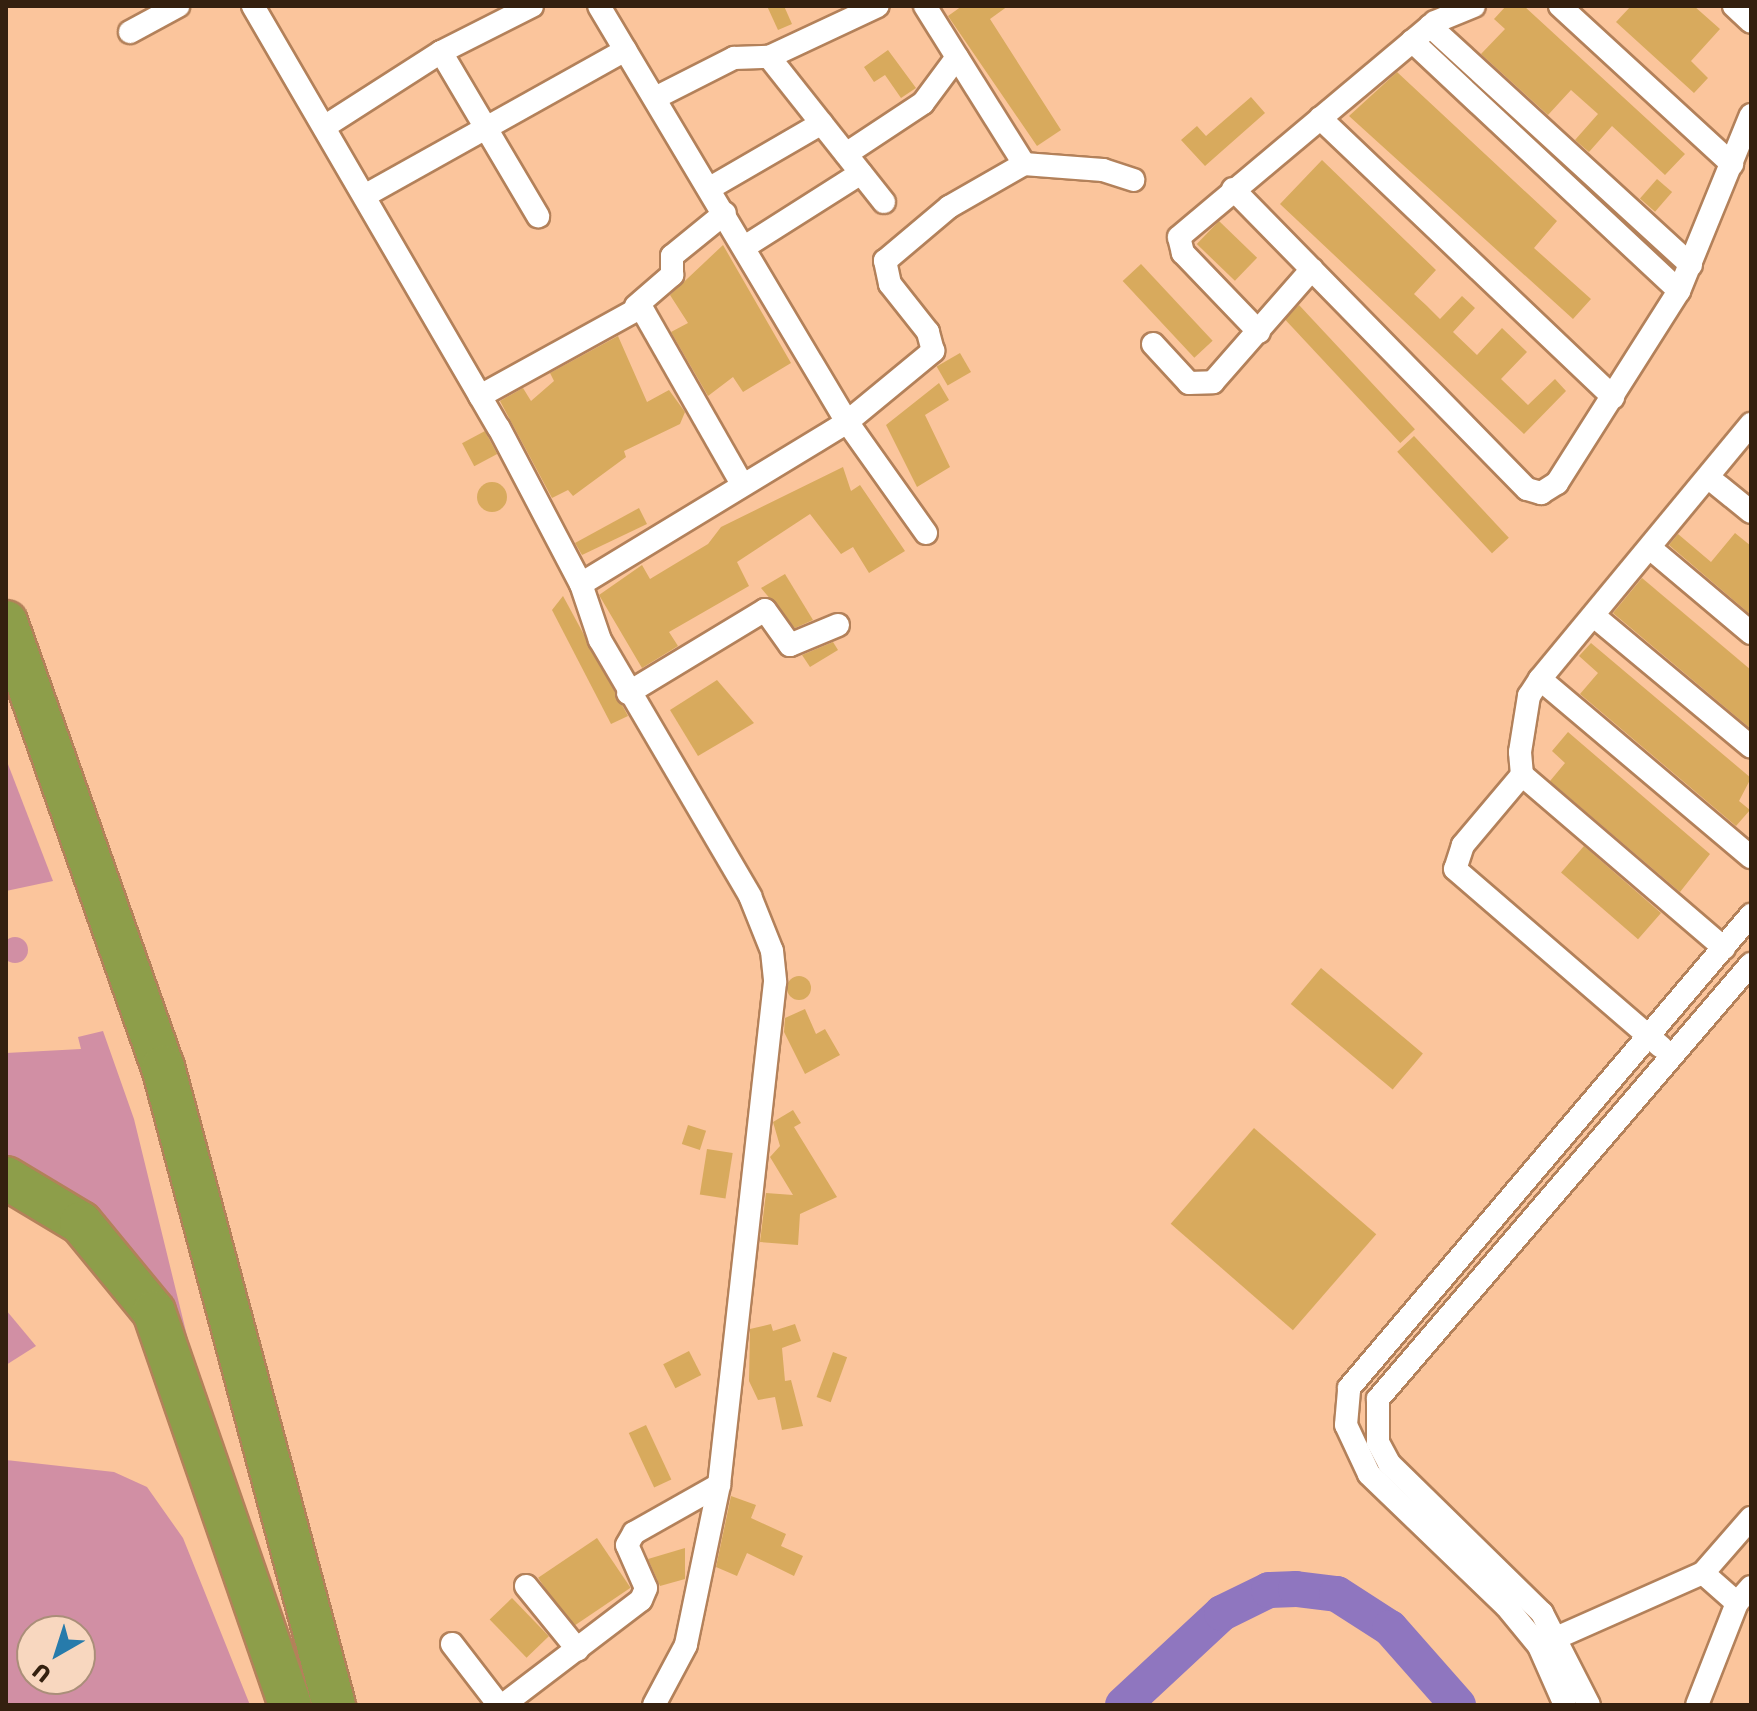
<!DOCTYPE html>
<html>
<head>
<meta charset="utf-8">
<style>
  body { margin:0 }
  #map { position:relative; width:1757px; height:1711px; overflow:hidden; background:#fbc59c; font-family:Rubik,sans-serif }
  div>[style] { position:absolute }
  .green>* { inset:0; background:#d18fa4 }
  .round { border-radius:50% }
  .river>* { height:36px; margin:-18px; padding:0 18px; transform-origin:18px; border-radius:18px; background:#8f76bf }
  .building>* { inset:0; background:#d8aa5d; transform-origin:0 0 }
  .roads { filter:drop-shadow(2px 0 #b3815a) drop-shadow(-2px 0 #b3815a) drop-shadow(0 2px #b3815a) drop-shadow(0 -2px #b3815a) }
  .street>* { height:22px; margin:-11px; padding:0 11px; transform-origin:11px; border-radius:11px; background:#fff }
  .highway>* { height:42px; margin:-21px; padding:0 21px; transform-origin:21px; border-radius:21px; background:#8d9e4a }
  span { translate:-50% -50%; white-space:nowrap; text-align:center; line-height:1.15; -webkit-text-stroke:6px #f8d7bf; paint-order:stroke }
  .frame { position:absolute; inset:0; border:8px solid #34200f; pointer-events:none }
  .north { position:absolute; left:16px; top:1615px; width:80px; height:80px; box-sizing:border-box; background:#f8d7bf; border:2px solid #aa8e79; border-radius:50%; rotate:219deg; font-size:22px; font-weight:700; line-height:32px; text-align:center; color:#34200f }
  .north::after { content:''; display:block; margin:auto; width:28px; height:36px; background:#277bab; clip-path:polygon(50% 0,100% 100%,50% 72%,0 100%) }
</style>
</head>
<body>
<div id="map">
  <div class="green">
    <div style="clip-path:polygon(6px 759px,53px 881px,6px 891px)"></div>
    <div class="round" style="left:2px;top:937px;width:26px;height:26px"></div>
    <div style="clip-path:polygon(103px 1031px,134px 1119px,190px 1348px,170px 1305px,112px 1227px,56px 1183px,6px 1157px,6px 1053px,81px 1049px,78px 1037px)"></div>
    <div style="clip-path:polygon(6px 1310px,36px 1346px,6px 1365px)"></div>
    <div style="clip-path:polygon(evenodd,6px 1460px,114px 1472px,147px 1487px,183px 1538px,250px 1705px,6px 1705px,6px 1460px,80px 1631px,80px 1679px,32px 1679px,32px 1631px,80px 1631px)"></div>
  </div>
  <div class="river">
    <div style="left:1123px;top:1705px;width:135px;rotate:-42.9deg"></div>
    <div style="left:1222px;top:1613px;width:52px;rotate:-26.1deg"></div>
    <div style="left:1269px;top:1590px;width:27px;rotate:-2deg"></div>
    <div style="left:1296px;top:1589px;width:41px;rotate:7deg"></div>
    <div style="left:1337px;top:1594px;width:63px;rotate:32.7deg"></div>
    <div style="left:1390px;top:1628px;width:103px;rotate:48.6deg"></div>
  </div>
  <div class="building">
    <div style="clip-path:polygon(767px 6px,784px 6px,792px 24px,778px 30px)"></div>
    <div style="clip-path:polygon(962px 6px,1008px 6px,990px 19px,1061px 130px,1037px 146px,948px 16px)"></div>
    <div style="clip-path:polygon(1506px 6px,1524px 6px,1685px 154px,1665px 175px,1612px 126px,1589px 152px,1575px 140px,1598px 114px,1571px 90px,1548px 115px,1481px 54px,1505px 29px,1494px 19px)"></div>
    <div style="clip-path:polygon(1631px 6px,1694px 6px,1720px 29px,1691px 61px,1708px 78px,1694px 93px,1616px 22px)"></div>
    <div style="clip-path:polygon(888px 50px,916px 88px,901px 98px,885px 75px,874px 82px,864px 67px)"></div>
    <div style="clip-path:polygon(1397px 72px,1557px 221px,1534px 248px,1591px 299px,1573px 319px,1349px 116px)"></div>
    <div style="clip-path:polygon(1251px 97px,1265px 113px,1205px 166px,1181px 140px,1197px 126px,1206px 136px)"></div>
    <div style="clip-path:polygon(1322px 160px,1436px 270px,1414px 294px,1427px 306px,1440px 319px,1462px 296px,1475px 308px,1453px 332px,1477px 355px,1502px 328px,1527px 352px,1501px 379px,1528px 405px,1555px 379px,1566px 391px,1524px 434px,1280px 204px)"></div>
    <div style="left:1657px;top:179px;width:20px;height:26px;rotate:41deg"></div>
    <div style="left:1219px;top:221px;width:53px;height:32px;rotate:44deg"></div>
    <div style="clip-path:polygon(723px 245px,791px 363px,743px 392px,733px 377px,708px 396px,671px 332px,688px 323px,670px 295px)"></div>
    <div style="left:1141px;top:264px;width:105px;height:25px;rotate:47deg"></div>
    <div style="left:1299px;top:305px;width:170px;height:20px;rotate:47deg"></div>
    <div style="clip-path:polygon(618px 336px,647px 402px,669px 390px,685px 412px,680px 424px,624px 451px,626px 457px,573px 496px,568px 490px,552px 498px,500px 401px,523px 388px,531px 401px,554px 381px,550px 373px)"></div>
    <div style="left:960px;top:353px;width:22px;height:27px;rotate:60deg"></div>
    <div style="clip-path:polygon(939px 383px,949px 400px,925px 415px,950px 467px,917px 487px,886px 425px)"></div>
    <div style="left:485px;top:431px;width:26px;height:26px;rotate:62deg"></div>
    <div style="left:1414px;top:436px;width:139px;height:23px;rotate:47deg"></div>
    <div style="clip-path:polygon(843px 467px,851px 491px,860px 485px,905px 551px,869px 573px,853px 547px,841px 554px,810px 514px,737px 562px,749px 586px,669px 632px,678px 646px,642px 668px,599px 595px,642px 565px,650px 579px,708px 544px,721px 527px)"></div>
    <div class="round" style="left:477px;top:482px;width:30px;height:30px"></div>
    <div style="clip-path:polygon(639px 508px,647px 524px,582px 555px,575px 543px)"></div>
    <div style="clip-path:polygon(1735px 533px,1751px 546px,1751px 615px,1669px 545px,1678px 534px,1711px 562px)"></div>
    <div style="clip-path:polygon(785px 574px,813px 620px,795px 628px,761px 588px)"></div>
    <div style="clip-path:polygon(1642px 578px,1751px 670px,1751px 729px,1613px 613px)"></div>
    <div style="clip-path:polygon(563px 596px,628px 716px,611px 724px,552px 610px)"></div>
    <div style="clip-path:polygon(833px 642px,838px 650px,810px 667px,802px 655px)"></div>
    <div style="clip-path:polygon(1591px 643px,1751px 778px,1739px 801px,1750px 810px,1736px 826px,1580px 694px,1598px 673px,1579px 656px)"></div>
    <div style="clip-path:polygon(717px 680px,754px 723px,698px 756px,670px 710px)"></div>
    <div style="clip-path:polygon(1568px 732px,1710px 854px,1680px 892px,1550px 781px,1565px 763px,1552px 751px)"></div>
    <div style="left:1584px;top:846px;width:102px;height:35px;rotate:41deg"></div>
    <div style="left:1321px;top:968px;width:133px;height:47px;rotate:40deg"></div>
    <div class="round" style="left:787px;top:976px;width:24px;height:24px"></div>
    <div style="clip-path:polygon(805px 1009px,816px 1034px,825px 1029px,840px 1055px,805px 1074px,784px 1032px,785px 1018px)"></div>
    <div style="clip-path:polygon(793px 1110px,801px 1123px,794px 1127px,837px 1197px,800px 1214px,798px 1245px,760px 1242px,766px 1193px,793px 1195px,770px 1157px,780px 1146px,773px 1122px)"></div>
    <div style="left:688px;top:1125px;width:19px;height:20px;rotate:18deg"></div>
    <div style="left:1254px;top:1128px;width:162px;height:127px;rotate:41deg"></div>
    <div style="left:707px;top:1149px;width:26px;height:46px;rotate:9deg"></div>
    <div style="clip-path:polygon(771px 1324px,773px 1331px,795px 1324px,801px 1341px,782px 1348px,785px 1381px,791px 1380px,803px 1426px,782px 1430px,775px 1397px,758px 1400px,749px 1381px,750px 1329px)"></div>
    <div style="left:689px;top:1351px;width:27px;height:29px;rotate:63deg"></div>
    <div style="left:833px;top:1352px;width:15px;height:48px;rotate:20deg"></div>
    <div style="left:646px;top:1425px;width:60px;height:19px;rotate:65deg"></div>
    <div style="clip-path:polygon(731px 1496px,756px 1505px,751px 1518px,786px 1534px,781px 1546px,803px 1556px,794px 1576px,747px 1553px,737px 1576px,716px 1567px)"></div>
    <div style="left:597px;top:1538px;width:60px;height:71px;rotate:56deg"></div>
    <div style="clip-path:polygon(685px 1548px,685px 1579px,660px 1586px,648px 1559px)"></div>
    <div style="left:512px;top:1598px;width:53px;height:31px;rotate:46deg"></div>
  </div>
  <div class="roads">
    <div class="street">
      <div style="left:253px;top:6px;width:488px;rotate:59.8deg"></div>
      <div style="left:499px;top:428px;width:176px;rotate:62.3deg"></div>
      <div style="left:581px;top:584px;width:59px;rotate:71.3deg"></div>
      <div style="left:600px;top:640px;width:297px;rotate:59.6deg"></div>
      <div style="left:750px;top:896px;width:59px;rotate:68.2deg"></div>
      <div style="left:772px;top:951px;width:31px;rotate:84deg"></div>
      <div style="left:775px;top:982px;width:506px;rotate:96.35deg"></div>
      <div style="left:719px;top:1485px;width:163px;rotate:101.7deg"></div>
      <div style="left:686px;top:1645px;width:68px;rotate:118.1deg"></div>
      <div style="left:925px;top:6px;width:186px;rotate:57.9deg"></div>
      <div style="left:1560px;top:6px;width:234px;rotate:42.6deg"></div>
      <div style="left:1734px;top:6px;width:23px;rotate:43deg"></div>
      <div style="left:1430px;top:26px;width:354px;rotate:42.5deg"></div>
      <div style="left:130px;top:32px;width:55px;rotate:-28.4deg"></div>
      <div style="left:1412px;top:41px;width:366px;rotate:43.1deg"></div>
      <div style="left:441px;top:52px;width:191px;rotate:59.4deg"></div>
      <div style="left:769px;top:57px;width:185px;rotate:51.6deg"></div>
      <div style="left:655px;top:98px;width:89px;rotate:-26.9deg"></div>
      <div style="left:734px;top:58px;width:35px;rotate:-2deg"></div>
      <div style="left:769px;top:57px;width:120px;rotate:-25.1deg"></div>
      <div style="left:1320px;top:118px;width:405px;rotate:43.6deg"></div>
      <div style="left:324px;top:127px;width:139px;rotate:-32.7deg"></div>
      <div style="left:441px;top:52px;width:102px;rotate:-26.8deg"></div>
      <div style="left:846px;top:154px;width:92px;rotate:-33.5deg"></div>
      <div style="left:923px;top:103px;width:57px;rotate:-53.5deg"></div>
      <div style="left:710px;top:188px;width:129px;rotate:-30.1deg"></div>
      <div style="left:1233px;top:189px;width:420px;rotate:45.6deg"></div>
      <div style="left:1527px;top:489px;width:15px;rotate:16deg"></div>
      <div style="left:1541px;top:493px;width:19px;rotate:-32deg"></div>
      <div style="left:1557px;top:483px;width:227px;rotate:-57.6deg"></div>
      <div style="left:1679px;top:291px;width:190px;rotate:-67.8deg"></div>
      <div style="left:366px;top:195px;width:297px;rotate:-29.2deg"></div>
      <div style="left:746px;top:246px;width:136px;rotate:-32.4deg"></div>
      <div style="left:636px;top:306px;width:48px;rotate:-40.7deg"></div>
      <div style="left:672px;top:275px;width:19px;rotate:-90deg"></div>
      <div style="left:672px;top:256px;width:68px;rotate:-39.1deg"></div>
      <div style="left:1259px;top:332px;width:110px;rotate:-133.9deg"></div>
      <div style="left:1183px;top:253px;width:16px;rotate:-104deg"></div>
      <div style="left:1179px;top:237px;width:334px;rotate:-40deg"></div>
      <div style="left:1435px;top:22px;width:42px;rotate:-22.3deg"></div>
      <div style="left:1153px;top:344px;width:53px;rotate:47.3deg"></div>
      <div style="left:1189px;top:383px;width:24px;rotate:-2deg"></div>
      <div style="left:1213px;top:382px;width:150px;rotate:-48.8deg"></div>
      <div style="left:480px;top:396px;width:184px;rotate:-28.9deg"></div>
      <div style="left:641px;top:307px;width:202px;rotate:60.3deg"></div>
      <div style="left:1709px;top:478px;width:54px;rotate:39deg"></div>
      <div style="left:926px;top:533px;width:136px;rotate:-125.4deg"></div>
      <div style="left:847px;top:422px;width:112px;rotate:-39.5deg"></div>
      <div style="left:933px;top:351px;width:20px;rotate:-105deg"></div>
      <div style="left:928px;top:332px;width:61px;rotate:-128.4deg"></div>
      <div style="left:890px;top:284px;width:24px;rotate:-102deg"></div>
      <div style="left:885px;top:261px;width:84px;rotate:-40.2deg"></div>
      <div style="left:949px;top:207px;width:86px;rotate:-29.8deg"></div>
      <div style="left:1024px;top:164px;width:79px;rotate:4.3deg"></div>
      <div style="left:1103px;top:170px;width:32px;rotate:18deg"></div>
      <div style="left:1650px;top:548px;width:132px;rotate:40.1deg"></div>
      <div style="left:581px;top:584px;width:311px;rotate:-31.3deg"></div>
      <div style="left:847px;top:422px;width:484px;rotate:-120.8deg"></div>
      <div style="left:1594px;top:616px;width:204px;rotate:39.8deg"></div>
      <div style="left:1540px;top:679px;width:276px;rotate:40.2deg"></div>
      <div style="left:628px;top:693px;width:160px;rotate:-31.2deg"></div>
      <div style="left:765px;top:610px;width:43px;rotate:54.5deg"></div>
      <div style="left:790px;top:645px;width:52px;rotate:-22.6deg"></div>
      <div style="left:1522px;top:775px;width:92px;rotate:130.1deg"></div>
      <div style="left:1463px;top:845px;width:25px;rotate:108deg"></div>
      <div style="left:1455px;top:869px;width:272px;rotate:40.8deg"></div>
      <div style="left:1724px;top:948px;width:266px;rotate:-139.4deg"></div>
      <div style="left:1522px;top:775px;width:23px;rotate:-95deg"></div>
      <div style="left:1520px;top:752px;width:57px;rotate:-80.9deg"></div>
      <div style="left:1529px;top:696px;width:20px;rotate:-57deg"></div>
      <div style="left:1540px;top:679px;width:331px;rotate:-50.4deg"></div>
      <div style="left:1703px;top:1573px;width:45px;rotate:41.4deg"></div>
      <div style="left:526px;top:1586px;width:82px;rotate:50.9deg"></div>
      <div style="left:1547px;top:1642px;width:171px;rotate:-23.9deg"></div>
      <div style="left:1703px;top:1573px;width:73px;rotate:-48.9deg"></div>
      <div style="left:452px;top:1644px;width:77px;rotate:52.4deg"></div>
      <div style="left:503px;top:1705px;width:173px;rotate:-37.3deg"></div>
      <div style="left:641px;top:1600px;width:13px;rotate:-67deg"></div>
      <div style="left:646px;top:1588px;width:47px;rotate:-113.8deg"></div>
      <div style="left:627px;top:1545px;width:14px;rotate:-60deg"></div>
      <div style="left:634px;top:1533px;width:98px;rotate:-29.5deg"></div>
      <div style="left:1565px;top:1705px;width:64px;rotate:-113.8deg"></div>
      <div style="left:1539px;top:1646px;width:52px;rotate:-129.5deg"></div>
      <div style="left:1506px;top:1606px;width:190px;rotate:-136.1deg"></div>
      <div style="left:1369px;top:1474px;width:54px;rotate:-115.1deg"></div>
      <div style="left:1346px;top:1425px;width:37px;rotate:-85deg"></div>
      <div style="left:1349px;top:1388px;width:621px;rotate:-49.64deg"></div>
      <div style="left:1589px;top:1705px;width:103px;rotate:-117.1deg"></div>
      <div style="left:1542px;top:1613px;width:214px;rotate:-135.6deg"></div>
      <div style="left:1389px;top:1463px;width:24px;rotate:-118deg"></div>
      <div style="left:1378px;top:1442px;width:43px;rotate:-90deg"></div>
      <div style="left:1378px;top:1399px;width:573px;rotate:-49.39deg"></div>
      <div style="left:1697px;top:1705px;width:110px;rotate:-68.6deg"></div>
      <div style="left:1737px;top:1603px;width:21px;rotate:-49deg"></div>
    </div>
    <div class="highway">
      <div style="left:6px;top:622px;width:472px;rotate:70.6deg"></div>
      <div style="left:163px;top:1067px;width:661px;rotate:75deg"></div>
      <div style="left:6px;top:1178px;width:87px;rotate:31deg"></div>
      <div style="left:81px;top:1223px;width:115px;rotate:50.6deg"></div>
      <div style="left:154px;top:1312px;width:416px;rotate:70.9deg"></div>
    </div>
  </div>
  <div class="frame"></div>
  <div class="north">U</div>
</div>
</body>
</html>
